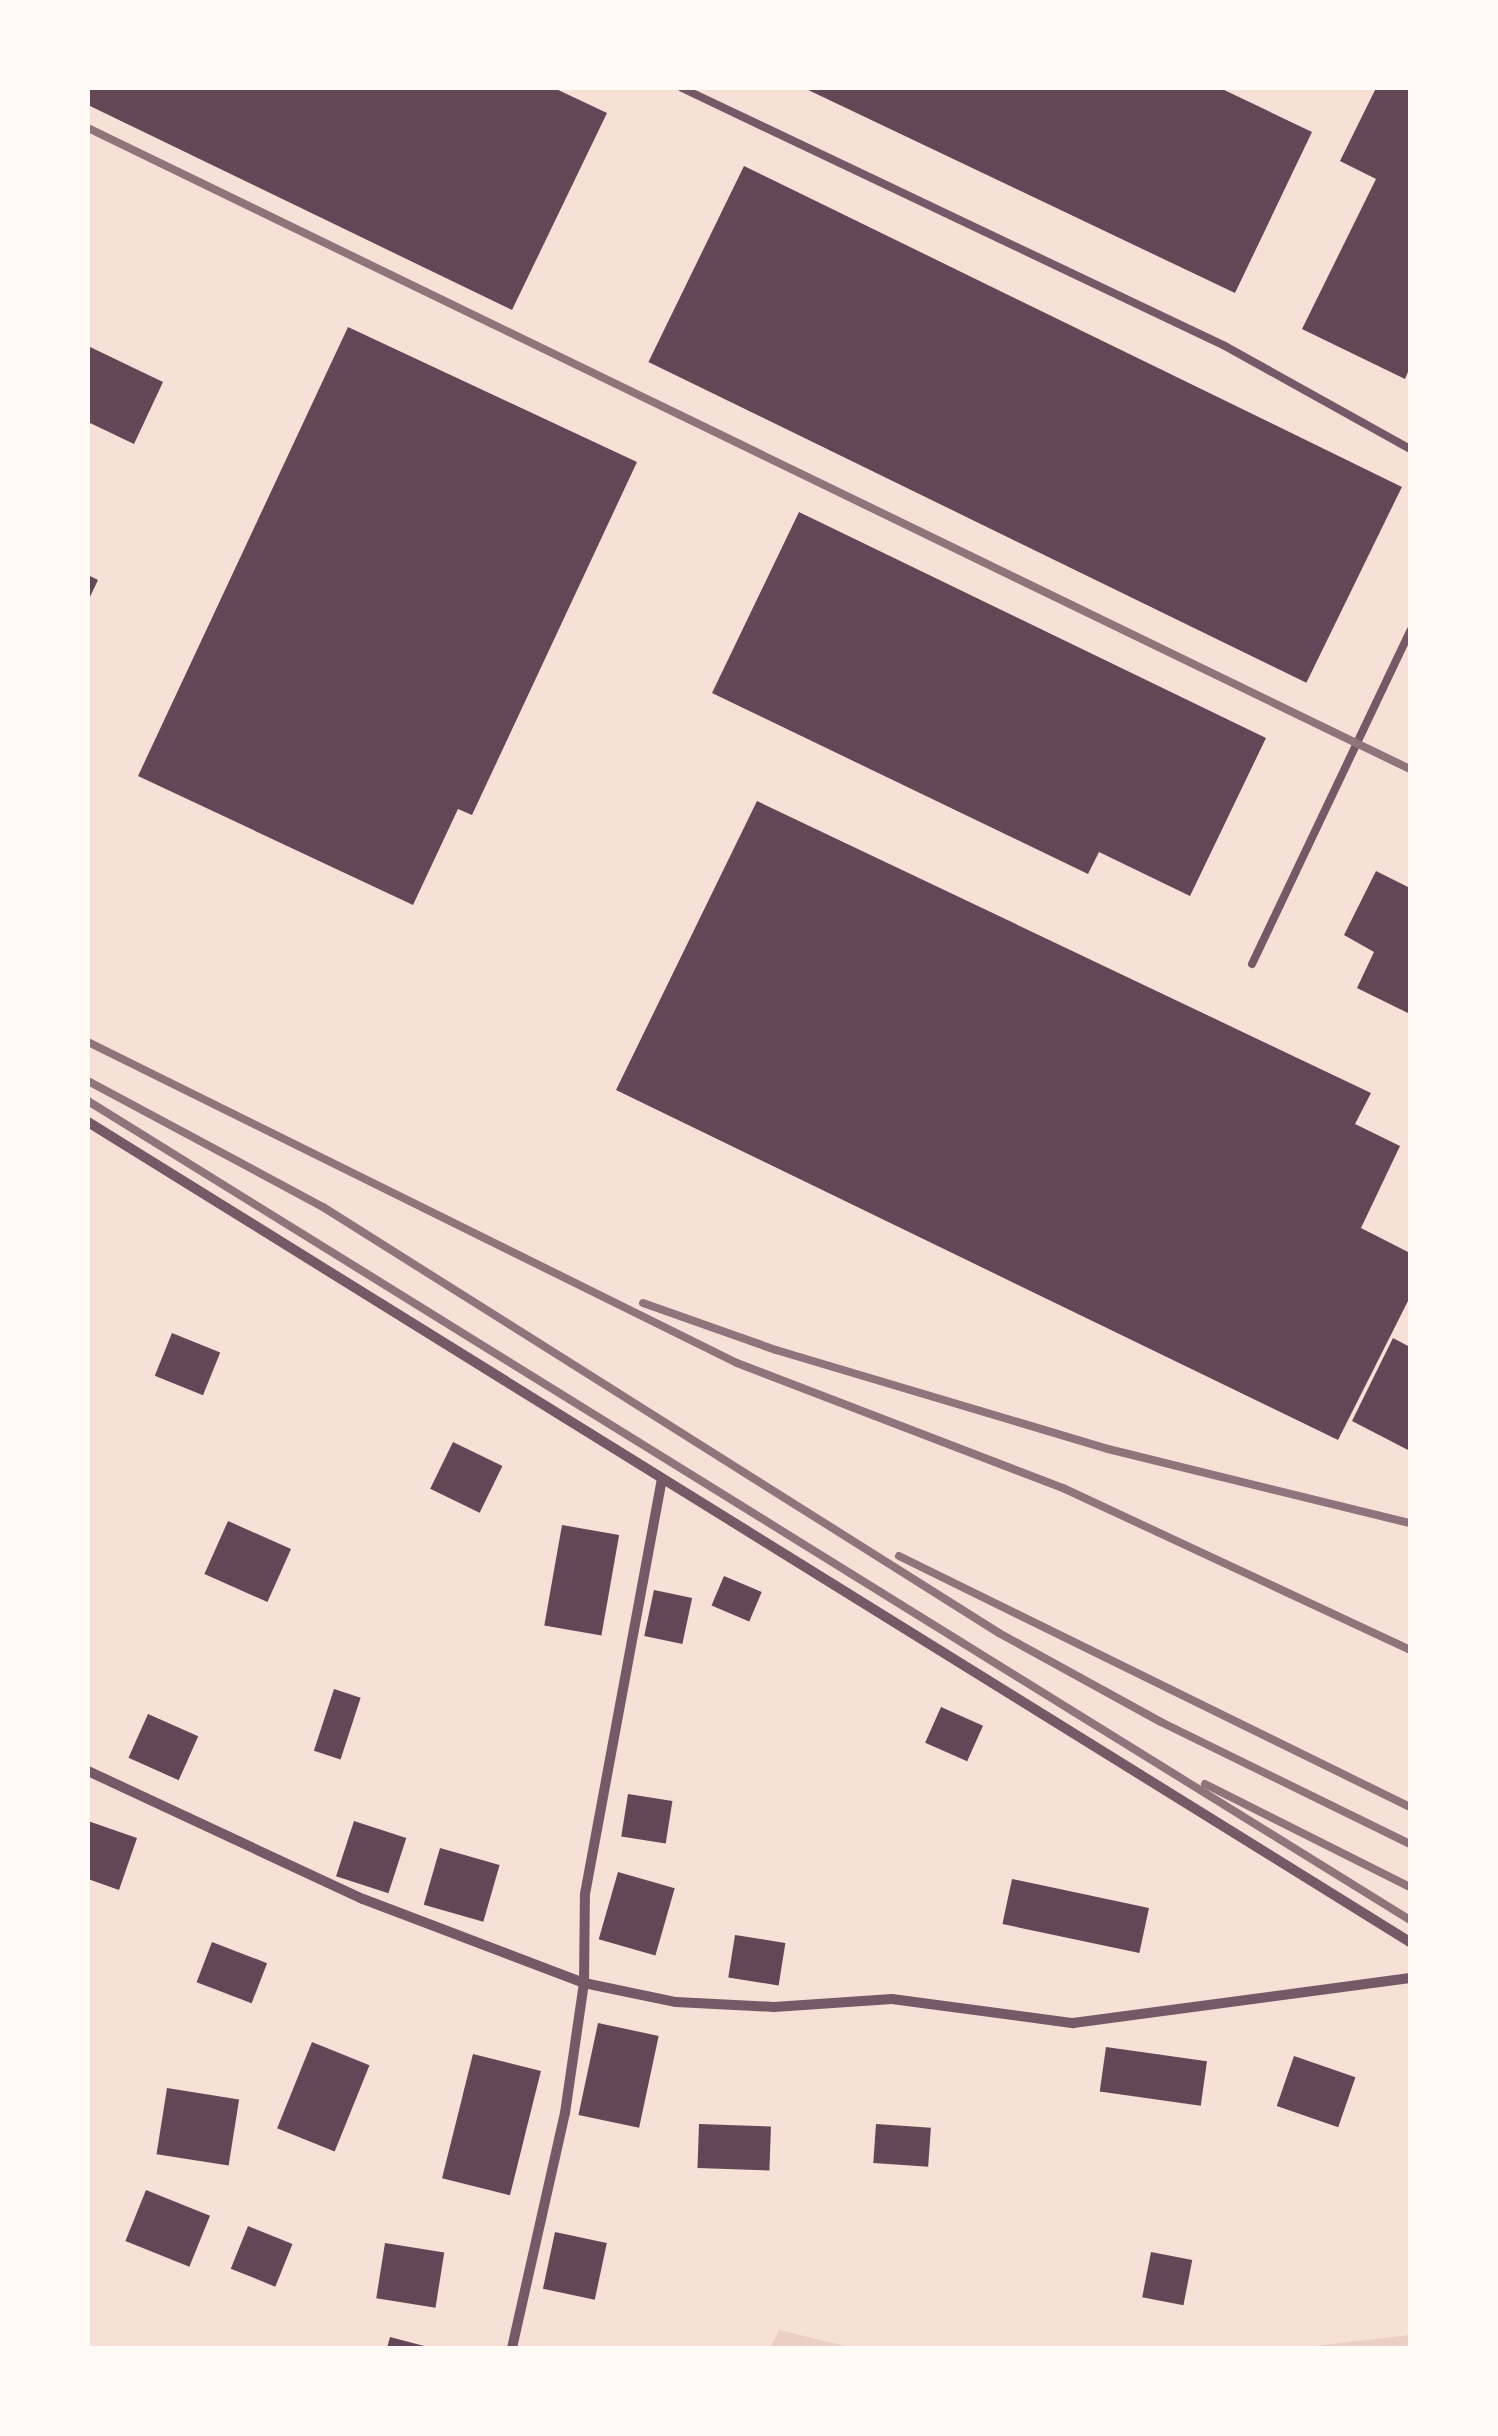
<!DOCTYPE html>
<html>
<head>
<meta charset="utf-8">
<style>
  body { margin:0 }
  #map { position:relative; width:1498px; height:2436px; overflow:hidden; background:#f7e1d7; font-family:Lato,sans-serif }
  div>[style] { position:absolute }
  .green>* { inset:0; background:#ebcfc5 }
  .building>* { inset:0; background:#644757; transform-origin:0 0 }
  .service>* { height:8px; margin:-4px; padding:0 4px; transform-origin:4px; border-radius:4px; background:#755966 }
  .minor>* { height:10px; margin:-5px; padding:0 5px; transform-origin:5px; border-radius:5px; background:#755966 }
  .rail>* { height:8px; margin:-4px; padding:0 4px; transform-origin:4px; border-radius:4px; background:#8f747c }
  span { translate:-50% -50%; white-space:nowrap; text-align:center; line-height:1.15; -webkit-text-stroke:8px #fffaf5; paint-order:stroke }
  .frame { position:absolute; inset:0; border:90px solid #fffaf5; pointer-events:none }
</style>
</head>
<body>
<div id="map">
  <div class="green">
    <div style="clip-path:polygon(779px 2330px,854px 2348px,770px 2348px)"></div>
    <div style="clip-path:polygon(1410px 2335px,1407px 2348px,1297px 2348px)"></div>
  </div>
  <div class="building">
    <div style="clip-path:polygon(88px 88px,554px 88px,607px 113px,512px 310px,88px 105px)"></div>
    <div style="clip-path:polygon(804px 88px,1220px 88px,1312px 132px,1235px 293px)"></div>
    <div style="clip-path:polygon(1376px 88px,1410px 88px,1410px 367px,1405px 379px,1302px 329px,1376px 179px,1340px 161px)"></div>
    <div style="left:744px;top:166px;width:732px;height:218px;rotate:26deg"></div>
    <div style="clip-path:polygon(348px 327px,637px 462px,472px 815px,458px 809px,413px 905px,138px 776px)"></div>
    <div style="clip-path:polygon(88px 346px,163px 382px,134px 444px,88px 422px)"></div>
    <div style="clip-path:polygon(799px 512px,1266px 738px,1190px 896px,1099px 852px,1088px 874px,712px 693px)"></div>
    <div style="clip-path:polygon(88px 575px,98px 580px,88px 601px)"></div>
    <div style="clip-path:polygon(757px 801px,1371px 1093px,1355px 1124px,1400px 1146px,1361px 1228px,1410px 1253px,1410px 1297px,1338px 1440px,616px 1090px)"></div>
    <div style="clip-path:polygon(1376px 871px,1410px 888px,1410px 1014px,1357px 988px,1374px 952px,1344px 935px)"></div>
    <div style="left:172px;top:1333px;width:52px;height:46px;rotate:22deg"></div>
    <div style="clip-path:polygon(1393px 1338px,1410px 1347px,1410px 1451px,1352px 1421px)"></div>
    <div style="left:453px;top:1442px;width:55px;height:52px;rotate:26deg"></div>
    <div style="left:228px;top:1521px;width:69px;height:58px;rotate:24deg"></div>
    <div style="left:562px;top:1525px;width:58px;height:102px;rotate:10deg"></div>
    <div style="left:724px;top:1576px;width:41px;height:32px;rotate:23deg"></div>
    <div style="left:654px;top:1590px;width:39px;height:47px;rotate:12deg"></div>
    <div style="left:334px;top:1689px;width:28px;height:65px;rotate:18deg"></div>
    <div style="left:941px;top:1707px;width:46px;height:39px;rotate:24deg"></div>
    <div style="left:148px;top:1714px;width:55px;height:48px;rotate:24deg"></div>
    <div style="left:628px;top:1794px;width:45px;height:43px;rotate:9deg"></div>
    <div style="clip-path:polygon(88px 1821px,137px 1838px,119px 1890px,88px 1879px)"></div>
    <div style="left:354px;top:1821px;width:55px;height:58px;rotate:18deg"></div>
    <div style="left:440px;top:1848px;width:62px;height:59px;rotate:16deg"></div>
    <div style="left:618px;top:1872px;width:59px;height:70px;rotate:16deg"></div>
    <div style="left:1012px;top:1879px;width:140px;height:46px;rotate:12deg"></div>
    <div style="left:735px;top:1935px;width:51px;height:43px;rotate:9deg"></div>
    <div style="left:212px;top:1942px;width:59px;height:43px;rotate:21deg"></div>
    <div style="left:598px;top:2023px;width:62px;height:94px;rotate:12deg"></div>
    <div style="left:312px;top:2042px;width:62px;height:93px;rotate:22deg"></div>
    <div style="left:1106px;top:2047px;width:102px;height:45px;rotate:8deg"></div>
    <div style="left:473px;top:2054px;width:70px;height:128px;rotate:14deg"></div>
    <div style="left:1294px;top:2056px;width:65px;height:53px;rotate:19deg"></div>
    <div style="left:167px;top:2088px;width:73px;height:67px;rotate:9deg"></div>
    <div style="left:699px;top:2124px;width:72px;height:44px;rotate:2deg"></div>
    <div style="left:876px;top:2124px;width:55px;height:39px;rotate:4deg"></div>
    <div style="left:146px;top:2190px;width:69px;height:55px;rotate:22deg"></div>
    <div style="left:248px;top:2226px;width:48px;height:46px;rotate:22deg"></div>
    <div style="left:555px;top:2232px;width:53px;height:58px;rotate:12deg"></div>
    <div style="left:385px;top:2243px;width:60px;height:56px;rotate:9deg"></div>
    <div style="left:1151px;top:2252px;width:42px;height:46px;rotate:11deg"></div>
    <div style="clip-path:polygon(390px 2337px,428px 2347px,428px 2348px,387px 2348px)"></div>
  </div>
  <div class="service">
    <div style="left:682px;top:88px;width:601px;rotate:25.41deg"></div>
    <div style="left:1225px;top:346px;width:212px;rotate:29.1deg"></div>
    <div style="left:1252px;top:964px;width:369px;rotate:-64.6deg"></div>
  </div>
  <div class="minor">
    <div style="left:88px;top:1122px;width:1556px;rotate:31.81deg"></div>
    <div style="left:88px;top:1771px;width:303px;rotate:25deg"></div>
    <div style="left:363px;top:1899px;width:236px;rotate:20.8deg"></div>
    <div style="left:584px;top:1983px;width:94px;rotate:11.7deg"></div>
    <div style="left:676px;top:2002px;width:98px;rotate:2.9deg"></div>
    <div style="left:774px;top:2007px;width:118px;rotate:-3.9deg"></div>
    <div style="left:892px;top:1999px;width:183px;rotate:7.6deg"></div>
    <div style="left:1073px;top:2023px;width:340px;rotate:-7.6deg"></div>
    <div style="left:512px;top:2348px;width:241px;rotate:-77.3deg"></div>
    <div style="left:565px;top:2113px;width:131px;rotate:-81.7deg"></div>
    <div style="left:584px;top:1983px;width:89px;rotate:-89.4deg"></div>
    <div style="left:585px;top:1894px;width:422px;rotate:-79.5deg"></div>
  </div>
  <div class="rail">
    <div style="left:88px;top:128px;width:1469px;rotate:25.87deg"></div>
    <div style="left:88px;top:1042px;width:724px;rotate:26.32deg"></div>
    <div style="left:737px;top:1363px;width:349px;rotate:21deg"></div>
    <div style="left:1063px;top:1488px;width:383px;rotate:25deg"></div>
    <div style="left:88px;top:1081px;width:267px;rotate:28.2deg"></div>
    <div style="left:323px;top:1207px;width:799px;rotate:32.22deg"></div>
    <div style="left:999px;top:1633px;width:185px;rotate:28.8deg"></div>
    <div style="left:1161px;top:1722px;width:277px;rotate:26.1deg"></div>
    <div style="left:88px;top:1101px;width:1555px;rotate:31.78deg"></div>
    <div style="left:643px;top:1303px;width:141px;rotate:19.5deg"></div>
    <div style="left:776px;top:1350px;width:346px;rotate:16.6deg"></div>
    <div style="left:1108px;top:1449px;width:311px;rotate:13.8deg"></div>
    <div style="left:899px;top:1556px;width:569px;rotate:26.16deg"></div>
    <div style="left:1205px;top:1784px;width:229px;rotate:26.7deg"></div>
  </div>
  <div class="frame"></div>
</div>
</body>
</html>
